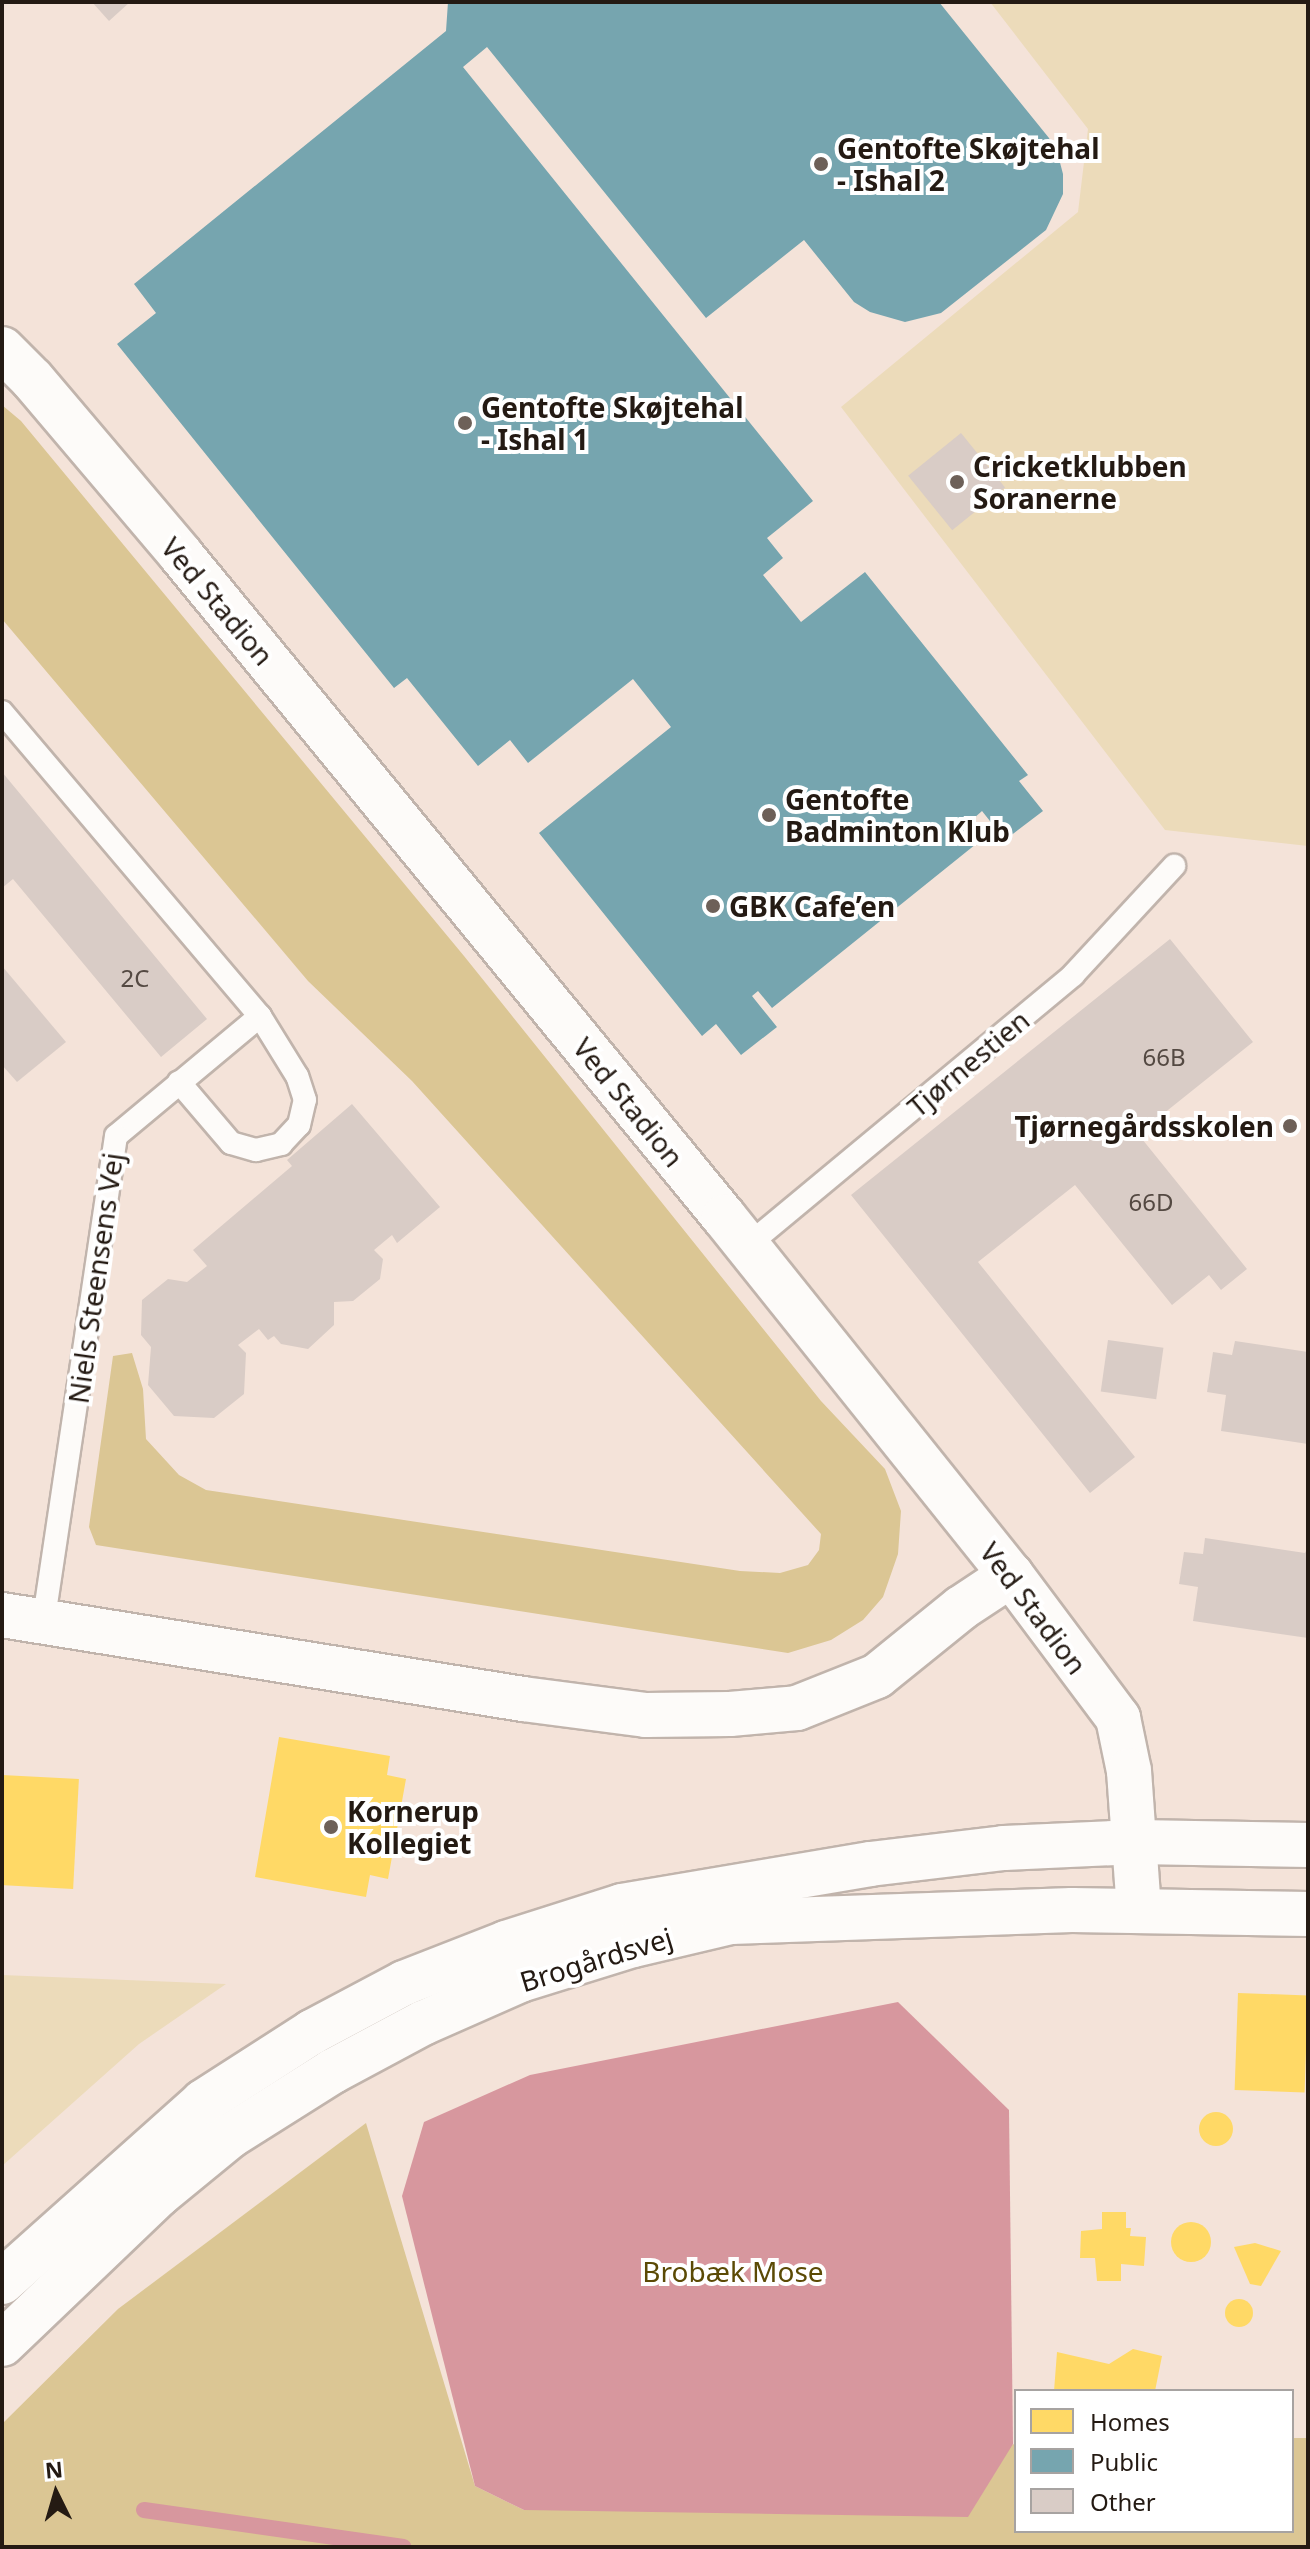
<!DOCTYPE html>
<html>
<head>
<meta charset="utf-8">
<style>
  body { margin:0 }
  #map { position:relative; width:1310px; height:2549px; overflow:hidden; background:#f4e3d9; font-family:"Noto Sans",sans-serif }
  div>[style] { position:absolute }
  .green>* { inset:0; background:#ecdbba }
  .forest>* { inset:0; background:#dbc694 }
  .water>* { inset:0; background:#d7979e }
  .homes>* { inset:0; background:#ffd966; transform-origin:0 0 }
  .round { border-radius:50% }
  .public>* { inset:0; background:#76a5af }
  .stream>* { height:16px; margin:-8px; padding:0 8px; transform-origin:8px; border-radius:8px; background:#d7979e }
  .building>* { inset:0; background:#d9ccc6; transform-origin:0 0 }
  .roads { filter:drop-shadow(2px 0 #c1b4ac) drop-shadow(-2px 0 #c1b4ac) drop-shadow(0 2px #c1b4ac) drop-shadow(0 -2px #c1b4ac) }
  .service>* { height:22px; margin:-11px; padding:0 11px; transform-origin:11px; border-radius:11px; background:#fdfbf9 }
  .minor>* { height:44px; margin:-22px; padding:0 22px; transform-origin:22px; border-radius:22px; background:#fdfbf9 }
  .tertiary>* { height:44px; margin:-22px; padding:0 22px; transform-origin:22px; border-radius:22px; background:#fdfbf9 }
  .dots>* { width:22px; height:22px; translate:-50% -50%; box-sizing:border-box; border:4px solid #fff; border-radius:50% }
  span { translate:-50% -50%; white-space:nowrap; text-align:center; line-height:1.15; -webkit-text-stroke:8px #fff; paint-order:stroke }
  .number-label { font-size:24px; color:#544942 }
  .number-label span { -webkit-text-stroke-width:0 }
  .poi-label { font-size:28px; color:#241a13; font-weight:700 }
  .left { translate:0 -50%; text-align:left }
  .right { translate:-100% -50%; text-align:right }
  .street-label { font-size:28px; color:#241a13 }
  .park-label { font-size:28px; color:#5b4a05 }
  .frame { position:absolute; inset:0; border:4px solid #241a13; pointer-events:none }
  .legend { position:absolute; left:1014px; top:2389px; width:280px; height:144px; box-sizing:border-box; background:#fff; border:2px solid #a7a3a1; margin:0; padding:10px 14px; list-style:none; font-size:24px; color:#241a13 }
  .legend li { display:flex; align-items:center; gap:16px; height:40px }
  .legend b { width:40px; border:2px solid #a7a3a1 }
  .north { position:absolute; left:16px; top:2453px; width:80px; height:80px; -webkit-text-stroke:6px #fff; paint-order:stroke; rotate:355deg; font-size:22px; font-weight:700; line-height:32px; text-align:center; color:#241a13 }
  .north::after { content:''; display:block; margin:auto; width:28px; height:36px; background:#241a13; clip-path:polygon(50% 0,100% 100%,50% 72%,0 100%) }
</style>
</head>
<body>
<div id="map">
  <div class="green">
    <div style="clip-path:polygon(990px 2px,1308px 2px,1308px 846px,1165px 830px,841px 407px,1078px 212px,1088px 129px)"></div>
    <div style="clip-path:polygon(2px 1975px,226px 1984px,139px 2044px,2px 2166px)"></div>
  </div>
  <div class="forest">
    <div style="clip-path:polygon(2px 405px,21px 421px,464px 956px,821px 1401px,885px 1469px,901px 1511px,898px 1554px,883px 1597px,863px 1620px,831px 1640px,788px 1653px,96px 1545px,89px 1527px,113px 1356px,132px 1353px,143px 1389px,146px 1439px,179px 1475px,206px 1490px,740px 1571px,780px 1573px,808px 1565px,819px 1550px,821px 1534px,412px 1081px,308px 981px,2px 619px)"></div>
    <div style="clip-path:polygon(366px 2123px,475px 2486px,524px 2510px,1016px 2444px,1016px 2531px,1292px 2531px,1292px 2438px,1308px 2438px,1308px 2547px,2px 2547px,2px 2424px,118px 2309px)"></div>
  </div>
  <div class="water">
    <div style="clip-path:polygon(898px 2002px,1009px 2110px,1013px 2444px,968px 2517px,524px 2510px,475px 2486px,402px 2196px,424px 2122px,530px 2075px)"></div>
  </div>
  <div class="homes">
    <div style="clip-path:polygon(279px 1737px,390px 1756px,387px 1775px,406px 1779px,388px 1879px,370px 1875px,366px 1897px,255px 1877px)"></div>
    <div style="left:2px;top:1775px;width:77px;height:110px;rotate:3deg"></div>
    <div style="left:1238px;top:1993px;width:70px;height:97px;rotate:2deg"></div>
    <div class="round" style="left:1199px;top:2112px;width:34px;height:34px"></div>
    <div style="clip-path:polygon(1102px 2212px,1126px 2212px,1126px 2228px,1131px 2228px,1130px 2236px,1146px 2237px,1144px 2266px,1121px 2264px,1121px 2281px,1097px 2281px,1095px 2258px,1080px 2258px,1081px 2231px,1102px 2229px)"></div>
    <div class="round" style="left:1171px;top:2222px;width:40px;height:40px"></div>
    <div style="clip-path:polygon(1255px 2243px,1281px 2251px,1261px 2286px,1250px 2284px,1234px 2247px)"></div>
    <div class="round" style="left:1225px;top:2299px;width:28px;height:28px"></div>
    <div style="clip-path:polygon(1133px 2349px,1162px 2356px,1155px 2391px,1054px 2391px,1057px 2352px,1109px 2364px)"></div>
  </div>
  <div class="public">
    <div style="clip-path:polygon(448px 2px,939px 2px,1049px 138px,1058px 155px,1063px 174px,1063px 194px,1046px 230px,941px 313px,905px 322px,870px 312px,854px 302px,804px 240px,706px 318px,487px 47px,463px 67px,813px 501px,767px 538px,783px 558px,763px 575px,801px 622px,865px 572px,1028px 775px,1019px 781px,1043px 811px,1005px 840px,982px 811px,973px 819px,986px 836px,772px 1008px,758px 991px,752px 996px,777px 1027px,741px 1055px,716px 1024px,702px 1036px,539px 833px,671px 727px,633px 679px,528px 763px,510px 740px,478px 766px,407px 678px,394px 688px,117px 344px,156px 313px,134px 284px,446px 31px)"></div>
  </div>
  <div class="stream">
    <div style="left:144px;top:2510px;width:262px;rotate:8.1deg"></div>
  </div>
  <div class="building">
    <div style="clip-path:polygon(92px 2px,130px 2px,109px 21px)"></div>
    <div style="left:961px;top:433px;width:70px;height:68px;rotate:51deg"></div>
    <div style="clip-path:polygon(2px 772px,207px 1019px,161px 1057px,13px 879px,2px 888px)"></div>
    <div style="clip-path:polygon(1170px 939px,1253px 1042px,1138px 1134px,1247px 1269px,1221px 1290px,1209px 1275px,1172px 1305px,1075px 1185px,978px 1262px,1135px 1457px,1090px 1493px,851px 1195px)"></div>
    <div style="clip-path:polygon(2px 966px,66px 1042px,17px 1082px,2px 1065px)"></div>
    <div style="clip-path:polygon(352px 1104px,440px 1207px,397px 1243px,392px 1235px,374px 1250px,383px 1259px,380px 1279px,353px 1301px,334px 1302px,334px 1325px,308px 1349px,281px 1344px,274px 1336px,268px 1340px,259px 1329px,238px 1345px,246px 1353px,244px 1394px,214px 1418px,174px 1416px,148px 1385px,151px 1347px,141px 1335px,142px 1300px,168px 1279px,187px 1282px,207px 1266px,193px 1250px,292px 1166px,287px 1160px)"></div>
    <div style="left:1108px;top:1340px;width:56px;height:52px;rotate:8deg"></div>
    <div style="clip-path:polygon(1235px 1341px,1308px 1352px,1308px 1444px,1221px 1431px,1226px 1395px,1207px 1392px,1213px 1352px,1232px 1355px)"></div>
    <div style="clip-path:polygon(1205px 1538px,1305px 1553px,1308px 1547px,1308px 1638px,1193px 1621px,1198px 1587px,1179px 1584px,1184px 1552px,1203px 1554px)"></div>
  </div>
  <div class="roads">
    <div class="service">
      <div style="left:2px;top:712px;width:399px;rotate:49.7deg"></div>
      <div style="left:260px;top:1016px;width:187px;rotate:140.2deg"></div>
      <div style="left:116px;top:1136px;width:489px;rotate:98.5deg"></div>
      <div style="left:179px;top:1082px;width:80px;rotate:49.6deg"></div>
      <div style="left:231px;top:1143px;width:26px;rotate:16deg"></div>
      <div style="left:256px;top:1150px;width:26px;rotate:-13deg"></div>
      <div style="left:281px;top:1144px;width:26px;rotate:-47deg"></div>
      <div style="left:299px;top:1125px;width:26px;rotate:-77deg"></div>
      <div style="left:305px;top:1100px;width:25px;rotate:-108deg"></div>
      <div style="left:297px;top:1076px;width:70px;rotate:-121.7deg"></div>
      <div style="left:747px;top:1246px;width:424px;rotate:-39.7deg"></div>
      <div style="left:1073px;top:975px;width:149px;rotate:-47.2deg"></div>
    </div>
    <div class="minor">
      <div style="left:2px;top:1615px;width:528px;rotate:9.16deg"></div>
      <div style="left:523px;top:1699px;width:124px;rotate:7.4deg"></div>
      <div style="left:646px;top:1715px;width:84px;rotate:-0.7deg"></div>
      <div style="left:730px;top:1714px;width:67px;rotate:-5.1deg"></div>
      <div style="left:797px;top:1708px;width:86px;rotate:-21.8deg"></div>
      <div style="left:877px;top:1676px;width:108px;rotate:-39deg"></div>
      <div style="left:961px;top:1608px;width:60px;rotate:-33.4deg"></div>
    </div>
    <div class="tertiary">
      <div style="left:2px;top:349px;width:42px;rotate:45deg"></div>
      <div style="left:32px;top:379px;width:231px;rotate:49.7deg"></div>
      <div style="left:181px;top:555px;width:856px;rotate:50.64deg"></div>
      <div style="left:724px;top:1217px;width:459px;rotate:51.3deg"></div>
      <div style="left:1011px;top:1575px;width:179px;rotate:53.2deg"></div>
      <div style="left:1118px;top:1718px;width:54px;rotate:78.3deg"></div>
      <div style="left:1129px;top:1771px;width:139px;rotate:85.9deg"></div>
      <div style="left:2px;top:2282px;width:270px;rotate:-41.8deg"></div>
      <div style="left:203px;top:2102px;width:130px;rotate:-32.7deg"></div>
      <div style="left:312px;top:2032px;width:104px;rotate:-28deg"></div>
      <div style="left:404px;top:1983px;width:110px;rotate:-21.4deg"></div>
      <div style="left:506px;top:1943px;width:122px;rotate:-17.7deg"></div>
      <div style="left:622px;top:1906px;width:252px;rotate:-9.6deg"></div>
      <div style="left:870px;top:1864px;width:135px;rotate:-6.8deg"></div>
      <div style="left:1004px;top:1848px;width:133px;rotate:-2.6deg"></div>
      <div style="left:1137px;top:1842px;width:171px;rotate:1deg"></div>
      <div style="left:2px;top:2344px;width:216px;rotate:-43.7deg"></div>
      <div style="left:158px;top:2195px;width:93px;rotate:-39.3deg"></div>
      <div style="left:230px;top:2136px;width:122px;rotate:-32.3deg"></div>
      <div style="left:333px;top:2071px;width:102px;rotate:-28.1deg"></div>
      <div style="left:423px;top:2023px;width:106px;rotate:-23.9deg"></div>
      <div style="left:520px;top:1980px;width:118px;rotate:-17.2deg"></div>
      <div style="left:633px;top:1945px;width:101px;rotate:-13.2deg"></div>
      <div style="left:731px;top:1922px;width:341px;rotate:-2deg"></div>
      <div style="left:1072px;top:1910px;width:236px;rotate:1deg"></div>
    </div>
  </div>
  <div class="dots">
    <div style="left:821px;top:164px;background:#6d6058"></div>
    <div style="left:465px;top:423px;background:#6d6058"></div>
    <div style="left:957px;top:482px;background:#6d6058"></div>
    <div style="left:769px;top:815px;background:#6d6058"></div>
    <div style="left:713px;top:906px;background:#6d6058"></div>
    <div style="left:1290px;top:1126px;background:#6d6058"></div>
    <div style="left:331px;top:1827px;background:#6d6058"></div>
  </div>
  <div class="number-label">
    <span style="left:135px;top:978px">2C</span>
    <span style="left:1164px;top:1057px">66B</span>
    <span style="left:1151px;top:1202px">66D</span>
  </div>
  <div class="poi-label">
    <span class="left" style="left:837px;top:164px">Gentofte Skøjtehal<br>- Ishal 2</span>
    <span class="left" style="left:481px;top:423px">Gentofte Skøjtehal<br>- Ishal 1</span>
    <span class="left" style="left:973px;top:482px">Cricketklubben<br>Soranerne</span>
    <span class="left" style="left:785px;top:815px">Gentofte<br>Badminton Klub</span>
    <span class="left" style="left:729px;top:906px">GBK Cafe’en</span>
    <span class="right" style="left:1274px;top:1126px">Tjørnegårdsskolen</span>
    <span class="left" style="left:347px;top:1827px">Kornerup<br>Kollegiet</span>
  </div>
  <div class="street-label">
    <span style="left:218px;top:601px;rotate:50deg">Ved Stadion</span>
    <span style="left:968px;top:1063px;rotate:-40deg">Tjørnestien</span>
    <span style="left:629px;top:1102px;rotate:51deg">Ved Stadion</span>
    <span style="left:95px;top:1278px;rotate:-82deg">Niels Steensens Vej</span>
    <span style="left:1034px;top:1608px;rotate:53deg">Ved Stadion</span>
    <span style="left:596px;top:1959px;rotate:-17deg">Brogårdsvej</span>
  </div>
  <div class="park-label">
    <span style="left:733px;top:2271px">Brobæk Mose</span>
  </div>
  <div class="frame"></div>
  <ul class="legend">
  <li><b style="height:22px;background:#ffd966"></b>Homes</li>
  <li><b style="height:22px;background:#76a5af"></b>Public</li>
  <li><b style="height:22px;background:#d9ccc6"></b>Other</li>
  </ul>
  <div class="north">N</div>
</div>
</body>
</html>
